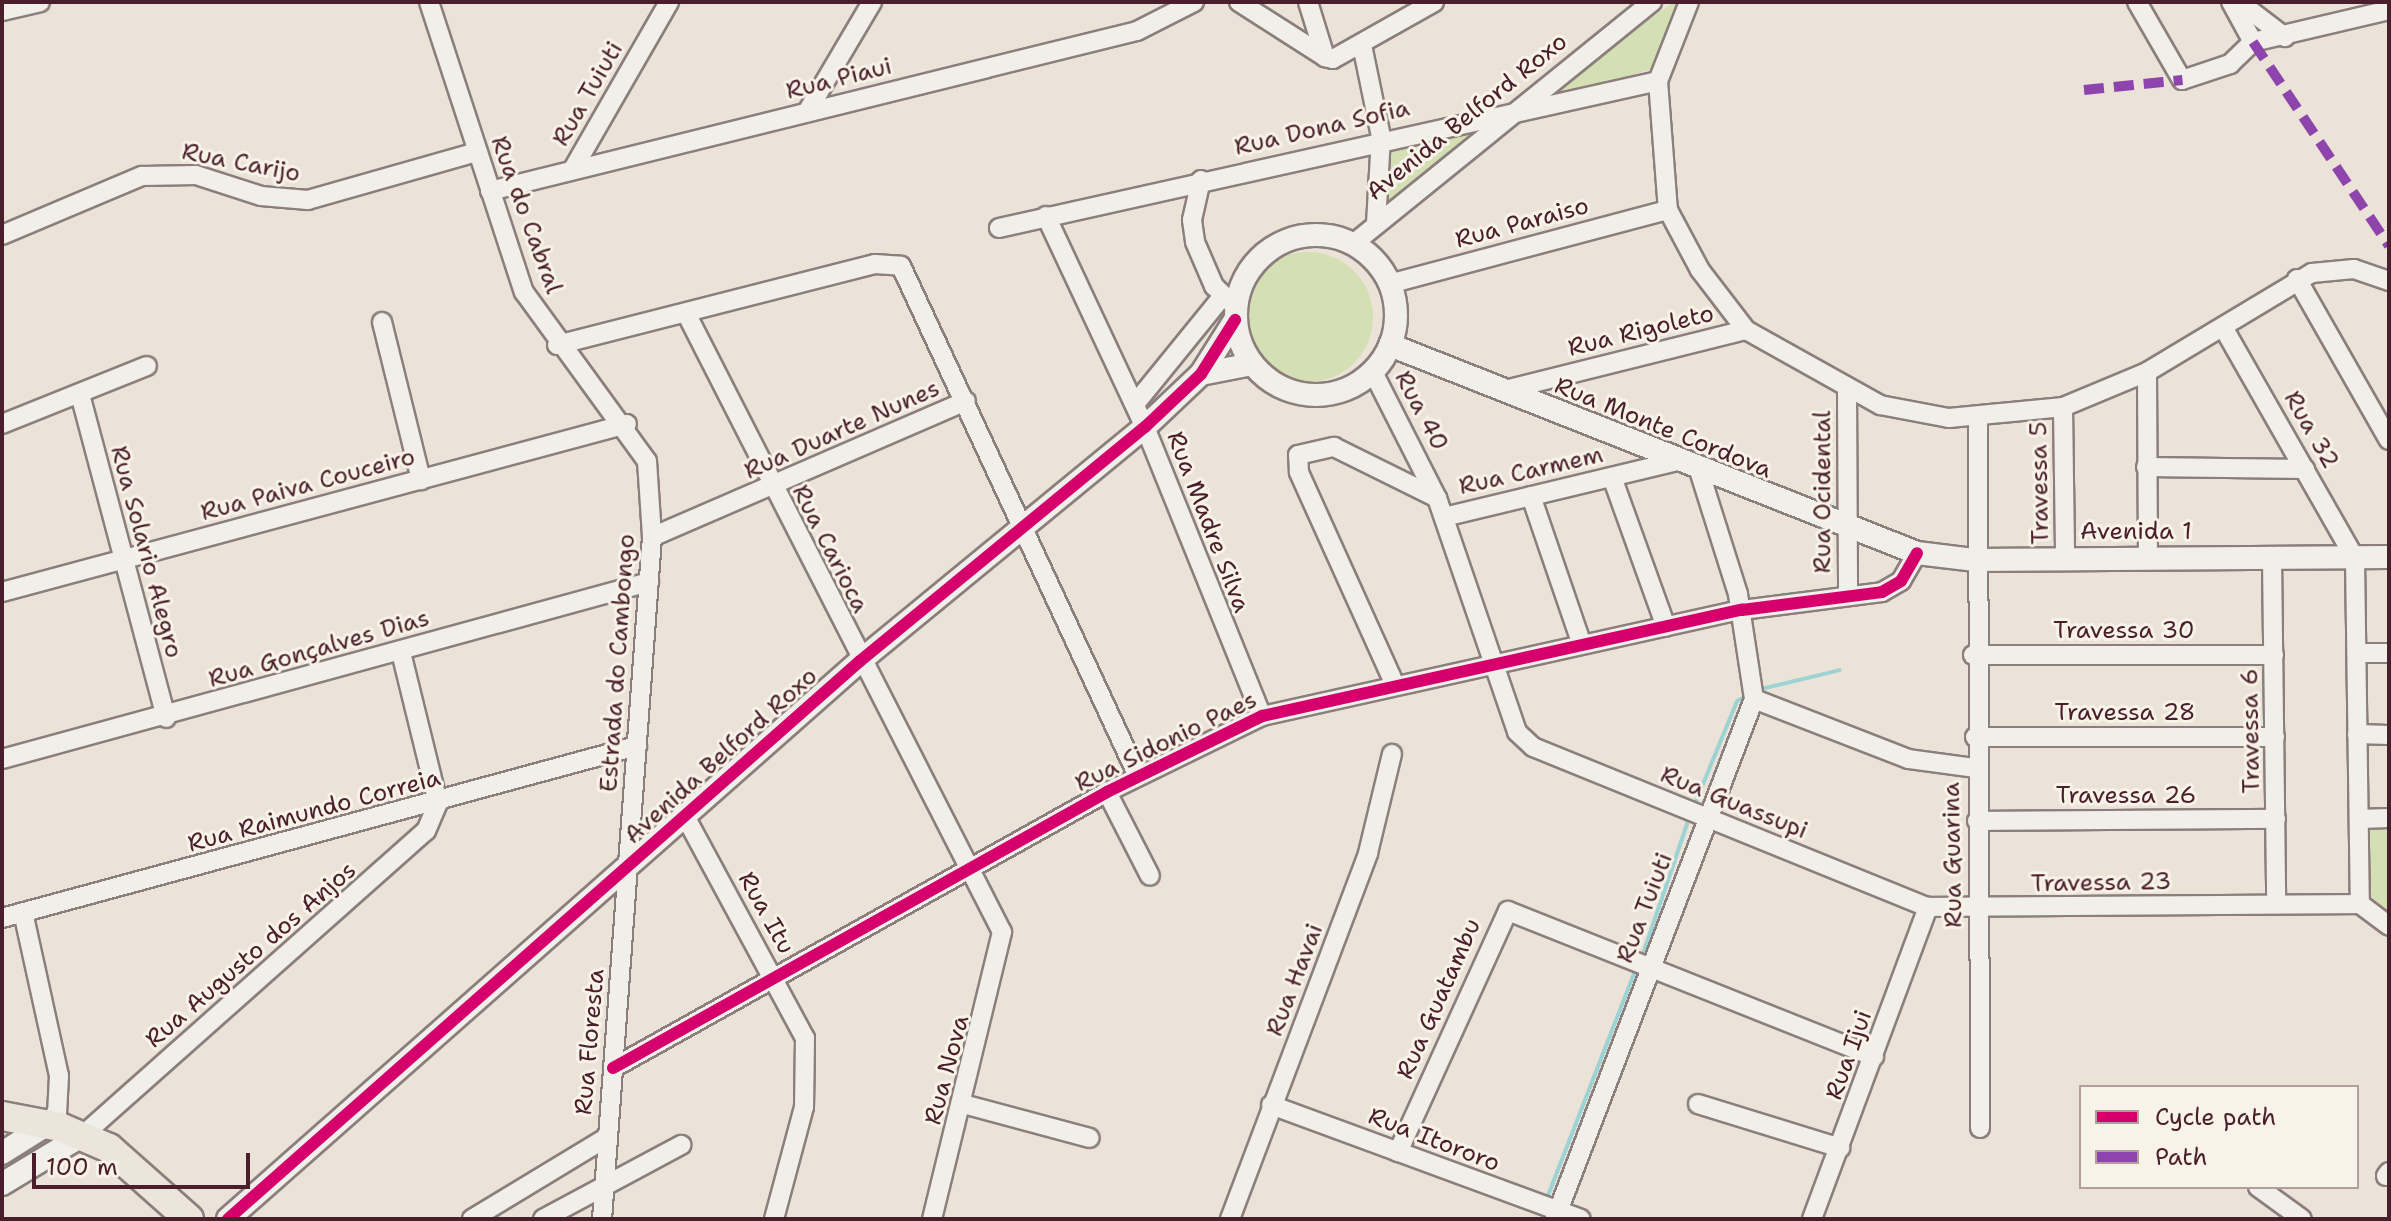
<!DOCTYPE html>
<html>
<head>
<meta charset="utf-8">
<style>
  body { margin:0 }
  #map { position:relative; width:2391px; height:1221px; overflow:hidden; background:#ebe2d8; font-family:"Shantell Sans",sans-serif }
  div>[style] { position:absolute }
  .green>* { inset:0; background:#d4dfb3 }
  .round { border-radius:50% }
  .stream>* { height:4px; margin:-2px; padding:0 2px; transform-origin:2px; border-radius:2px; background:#9dd3d3 }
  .roads { filter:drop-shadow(2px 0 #8b7e7c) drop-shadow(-2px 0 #8b7e7c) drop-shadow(0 2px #8b7e7c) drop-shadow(0 -2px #8b7e7c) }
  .minor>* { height:18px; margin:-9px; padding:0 9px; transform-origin:9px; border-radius:9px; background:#f1efea }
  .tertiary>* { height:22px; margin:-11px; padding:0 11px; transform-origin:11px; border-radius:11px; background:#f1efea }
  .tertiary>.ring { margin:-11px; padding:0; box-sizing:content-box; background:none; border:22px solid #f1efea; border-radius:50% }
  .primary>* { height:28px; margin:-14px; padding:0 14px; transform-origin:14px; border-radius:14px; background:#ebe5dc }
  .quiet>* { height:10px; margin-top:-5px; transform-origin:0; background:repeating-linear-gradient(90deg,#8e44ad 0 20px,transparent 0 30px) }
  .cycleway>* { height:12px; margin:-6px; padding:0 6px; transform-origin:6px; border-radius:6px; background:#d6006c }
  span { translate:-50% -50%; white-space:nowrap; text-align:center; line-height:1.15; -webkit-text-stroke:6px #f7f3e8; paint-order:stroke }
  .street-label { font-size:24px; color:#4a1f2b }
  .frame { position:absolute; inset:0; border:4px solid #4a1f2b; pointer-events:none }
  .legend { position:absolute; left:2079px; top:1085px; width:280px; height:104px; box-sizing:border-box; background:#f7f3e8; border:2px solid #b29e9c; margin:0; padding:10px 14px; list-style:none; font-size:24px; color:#4a1f2b }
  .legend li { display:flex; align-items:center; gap:16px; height:40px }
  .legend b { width:40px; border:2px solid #b29e9c }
  .scale { position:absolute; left:32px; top:1153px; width:218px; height:36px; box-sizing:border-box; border:4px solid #4a1f2b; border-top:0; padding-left:10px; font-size:24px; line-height:28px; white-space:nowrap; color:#4a1f2b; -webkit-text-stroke:6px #f7f3e8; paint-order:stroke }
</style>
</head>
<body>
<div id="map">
  <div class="green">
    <div style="clip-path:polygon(1674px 2px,1683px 2px,1651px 69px,1520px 110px,1385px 206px,1385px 148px,1520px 110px)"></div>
    <div class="round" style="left:1243px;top:252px;width:130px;height:130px"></div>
    <div style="clip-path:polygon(2369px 825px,2389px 826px,2389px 911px,2370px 896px)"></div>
  </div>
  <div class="stream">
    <div style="left:1757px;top:690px;width:85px;rotate:-13.5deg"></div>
    <div style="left:1694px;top:806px;width:113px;rotate:-67.7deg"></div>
    <div style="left:1737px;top:701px;width:13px;rotate:-27deg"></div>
    <div style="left:1642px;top:957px;width:147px;rotate:-71.3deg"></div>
    <div style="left:1547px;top:1198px;width:247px;rotate:-68.8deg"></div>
  </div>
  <div class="roads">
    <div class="minor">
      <div style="left:429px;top:2px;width:305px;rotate:71.9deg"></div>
      <div style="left:524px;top:292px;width:209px;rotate:54deg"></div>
      <div style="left:647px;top:461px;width:76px;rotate:86.2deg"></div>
      <div style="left:652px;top:537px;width:684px;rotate:94.19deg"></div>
      <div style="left:1239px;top:2px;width:102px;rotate:32.6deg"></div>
      <div style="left:1308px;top:2px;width:58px;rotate:72.8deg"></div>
      <div style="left:1325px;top:57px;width:8px;rotate:14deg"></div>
      <div style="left:1333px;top:59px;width:116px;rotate:-29.4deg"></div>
      <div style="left:1689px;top:2px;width:85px;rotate:111.4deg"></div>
      <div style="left:1658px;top:81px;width:129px;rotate:85.6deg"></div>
      <div style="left:1668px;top:210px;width:68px;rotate:61.9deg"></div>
      <div style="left:1700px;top:270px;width:76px;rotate:52.5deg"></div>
      <div style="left:1746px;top:330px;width:154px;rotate:29.2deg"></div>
      <div style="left:1880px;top:405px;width:70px;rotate:10.7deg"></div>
      <div style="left:1949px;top:418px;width:115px;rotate:-5.5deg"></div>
      <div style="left:2063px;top:407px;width:91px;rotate:-22.6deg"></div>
      <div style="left:2147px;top:372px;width:192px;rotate:-31deg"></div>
      <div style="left:2312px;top:273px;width:42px;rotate:-5.4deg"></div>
      <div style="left:2354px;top:269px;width:37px;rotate:19deg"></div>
      <div style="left:2137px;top:2px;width:90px;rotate:60deg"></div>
      <div style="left:2182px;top:80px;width:51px;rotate:-18.4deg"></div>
      <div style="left:2230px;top:64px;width:32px;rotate:-44deg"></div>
      <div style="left:2253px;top:42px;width:140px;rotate:-13.2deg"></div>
      <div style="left:2231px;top:2px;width:46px;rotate:61.2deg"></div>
      <div style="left:2239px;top:2px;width:58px;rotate:37.3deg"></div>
      <div style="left:2px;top:11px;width:39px;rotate:-13deg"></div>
      <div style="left:1362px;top:45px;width:94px;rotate:78.3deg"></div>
      <div style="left:1381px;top:137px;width:87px;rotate:93.3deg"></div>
      <div style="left:807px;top:112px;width:128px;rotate:-59.4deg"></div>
      <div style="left:573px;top:169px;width:193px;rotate:-60.1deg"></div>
      <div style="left:1201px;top:180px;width:41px;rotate:102.7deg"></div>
      <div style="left:1192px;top:220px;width:22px;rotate:82deg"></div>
      <div style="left:1195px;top:242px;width:48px;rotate:66.6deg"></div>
      <div style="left:1214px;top:286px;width:29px;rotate:44deg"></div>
      <div style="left:490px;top:191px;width:666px;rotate:-13.89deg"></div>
      <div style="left:1137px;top:31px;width:64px;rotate:-27deg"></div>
      <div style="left:1046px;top:216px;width:233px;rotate:64.9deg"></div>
      <div style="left:1145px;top:427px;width:312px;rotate:68deg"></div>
      <div style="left:999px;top:228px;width:675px;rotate:-12.57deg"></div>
      <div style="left:2px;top:235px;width:152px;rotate:-22.9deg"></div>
      <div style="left:142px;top:176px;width:54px;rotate:-1.1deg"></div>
      <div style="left:196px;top:175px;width:68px;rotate:17.9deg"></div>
      <div style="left:261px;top:196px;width:47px;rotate:4.9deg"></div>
      <div style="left:308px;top:200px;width:176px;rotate:-15.9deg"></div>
      <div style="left:1353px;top:244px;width:385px;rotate:-39deg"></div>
      <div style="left:2297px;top:279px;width:185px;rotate:60.3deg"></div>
      <div style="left:1389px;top:284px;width:289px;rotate:-14.9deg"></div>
      <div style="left:686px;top:313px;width:695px;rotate:62.96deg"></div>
      <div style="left:1002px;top:932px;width:295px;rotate:103.7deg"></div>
      <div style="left:382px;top:322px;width:163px;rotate:76.1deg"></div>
      <div style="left:2223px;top:327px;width:266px;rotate:60.3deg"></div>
      <div style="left:2355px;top:558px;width:346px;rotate:89.2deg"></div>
      <div style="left:557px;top:345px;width:328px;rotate:-14.3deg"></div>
      <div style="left:875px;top:264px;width:26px;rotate:4deg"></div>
      <div style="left:901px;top:266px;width:562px;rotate:65.08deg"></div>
      <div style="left:1373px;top:372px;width:141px;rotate:63.1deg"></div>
      <div style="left:1437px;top:498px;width:247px;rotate:71.1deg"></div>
      <div style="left:1517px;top:732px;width:22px;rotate:43deg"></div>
      <div style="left:1533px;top:747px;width:426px;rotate:22.1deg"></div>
      <div style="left:1928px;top:907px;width:432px;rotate:-0.4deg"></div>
      <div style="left:2360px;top:904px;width:36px;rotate:37deg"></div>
      <div style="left:2147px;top:372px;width:186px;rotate:89.7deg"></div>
      <div style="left:1847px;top:390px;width:204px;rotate:89.7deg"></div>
      <div style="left:1501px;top:391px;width:252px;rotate:-14deg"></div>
      <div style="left:81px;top:398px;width:331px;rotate:75.1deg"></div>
      <div style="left:1135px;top:404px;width:138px;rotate:-50.9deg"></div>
      <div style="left:2063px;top:407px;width:151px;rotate:89.2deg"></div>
      <div style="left:1978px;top:418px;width:710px;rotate:89.84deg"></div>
      <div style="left:2px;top:424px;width:156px;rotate:-21.8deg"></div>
      <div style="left:2146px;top:467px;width:159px;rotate:0.7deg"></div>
      <div style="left:1612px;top:477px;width:159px;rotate:70.2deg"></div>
      <div style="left:1531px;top:496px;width:157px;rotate:71.1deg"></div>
      <div style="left:1444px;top:517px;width:240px;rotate:-13.5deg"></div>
      <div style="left:652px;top:537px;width:342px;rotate:-23.4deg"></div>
      <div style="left:2272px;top:558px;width:346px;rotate:89.3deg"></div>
      <div style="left:2px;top:592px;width:647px;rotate:-15.05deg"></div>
      <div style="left:2358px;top:653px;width:31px"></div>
      <div style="left:1973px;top:655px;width:301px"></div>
      <div style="left:1395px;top:685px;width:234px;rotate:-114.3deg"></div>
      <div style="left:1299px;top:472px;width:17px;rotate:-93deg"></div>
      <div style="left:1298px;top:455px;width:37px;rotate:-13deg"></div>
      <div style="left:1334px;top:447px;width:115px;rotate:26.3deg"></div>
      <div style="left:1754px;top:699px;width:166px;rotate:21.2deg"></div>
      <div style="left:1909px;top:759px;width:68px;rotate:7.7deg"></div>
      <div style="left:2357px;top:734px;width:32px;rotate:2deg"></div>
      <div style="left:1975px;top:737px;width:300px"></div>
      <div style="left:2px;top:759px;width:671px;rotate:-15.3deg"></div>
      <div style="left:1107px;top:792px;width:94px;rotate:62.9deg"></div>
      <div style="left:686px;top:818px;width:250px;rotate:61.6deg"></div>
      <div style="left:805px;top:1038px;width:69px;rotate:90.8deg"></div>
      <div style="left:804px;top:1107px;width:116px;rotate:105deg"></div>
      <div style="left:2360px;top:819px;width:29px;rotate:-2deg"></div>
      <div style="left:1977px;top:821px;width:299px;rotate:-0.4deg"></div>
      <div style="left:23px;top:912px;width:168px;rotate:77.6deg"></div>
      <div style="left:59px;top:1076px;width:36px;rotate:93deg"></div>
      <div style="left:57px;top:1112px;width:15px;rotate:127deg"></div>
      <div style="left:2px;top:918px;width:658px;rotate:-15.16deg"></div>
      <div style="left:613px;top:1068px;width:566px;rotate:-29.19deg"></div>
      <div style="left:1107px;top:792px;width:173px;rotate:-26.1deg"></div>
      <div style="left:1262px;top:716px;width:492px;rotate:-12.5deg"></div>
      <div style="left:1742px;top:610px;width:141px;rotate:-7.3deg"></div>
      <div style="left:1882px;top:592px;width:22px;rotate:-30deg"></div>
      <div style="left:1901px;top:581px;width:32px;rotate:-60deg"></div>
      <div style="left:963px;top:1104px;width:131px;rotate:15deg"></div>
      <div style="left:1698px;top:1104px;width:149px;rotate:17.2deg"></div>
      <div style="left:1271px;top:1105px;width:330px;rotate:20.2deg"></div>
      <div style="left:83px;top:1135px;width:458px;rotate:-41.6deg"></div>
      <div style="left:426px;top:831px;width:30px;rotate:-67deg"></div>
      <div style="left:438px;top:803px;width:155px;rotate:-103.8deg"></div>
      <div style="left:1398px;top:1152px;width:265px;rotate:-65.5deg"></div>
      <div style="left:1508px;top:911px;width:394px;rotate:21.7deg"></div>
      <div style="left:2386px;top:1176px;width:5px;rotate:-53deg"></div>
      <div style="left:2258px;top:1187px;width:54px;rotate:36deg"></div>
      <div style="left:472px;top:1219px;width:157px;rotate:-31.2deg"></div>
      <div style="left:543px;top:1219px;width:157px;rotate:-28.2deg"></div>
      <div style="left:1230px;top:1219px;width:391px;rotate:-69.3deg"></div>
      <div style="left:1368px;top:853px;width:102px;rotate:-76.4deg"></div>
      <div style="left:1555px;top:1219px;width:557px;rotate:-69.06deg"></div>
      <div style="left:1754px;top:699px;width:106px;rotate:-98.7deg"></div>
      <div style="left:1738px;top:594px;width:130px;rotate:-107.5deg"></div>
      <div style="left:1812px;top:1219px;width:333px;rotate:-69.6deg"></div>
    </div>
    <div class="tertiary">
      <div class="ring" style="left:1236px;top:235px;width:138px;height:138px"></div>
      <div style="left:1390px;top:345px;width:567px;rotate:21.54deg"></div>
      <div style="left:1917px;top:553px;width:57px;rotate:7deg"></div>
      <div style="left:1974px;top:560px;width:415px;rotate:-0.4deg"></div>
      <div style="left:1201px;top:374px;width:52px;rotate:-11.1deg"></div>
      <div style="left:2px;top:1153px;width:54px;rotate:-32.2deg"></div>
      <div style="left:2px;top:1184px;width:95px;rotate:-31.2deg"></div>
      <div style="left:228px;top:1219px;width:843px;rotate:-41.44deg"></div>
      <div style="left:860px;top:661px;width:369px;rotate:-39.4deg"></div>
      <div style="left:1145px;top:427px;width:77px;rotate:-43.4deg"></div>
      <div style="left:1201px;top:374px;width:64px;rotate:-57.8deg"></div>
    </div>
    <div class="primary">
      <div style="left:2px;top:1116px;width:59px;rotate:10.7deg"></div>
      <div style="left:60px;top:1127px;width:53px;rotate:23.2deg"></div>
      <div style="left:109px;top:1148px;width:107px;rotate:41.6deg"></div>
    </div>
  </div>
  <div class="quiet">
    <div style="left:2253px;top:42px;width:245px;rotate:56.3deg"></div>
    <div style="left:2084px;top:90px;width:99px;rotate:-5.8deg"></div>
  </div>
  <div class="cycleway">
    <div style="left:613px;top:1068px;width:566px;rotate:-29.19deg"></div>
    <div style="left:1107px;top:792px;width:173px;rotate:-26.1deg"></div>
    <div style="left:1262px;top:716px;width:492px;rotate:-12.5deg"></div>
    <div style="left:1742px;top:610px;width:141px;rotate:-7.3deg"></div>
    <div style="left:1882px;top:592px;width:22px;rotate:-30deg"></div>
    <div style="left:1901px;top:581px;width:32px;rotate:-60deg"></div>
    <div style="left:228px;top:1219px;width:843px;rotate:-41.44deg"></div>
    <div style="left:860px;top:661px;width:369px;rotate:-39.4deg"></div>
    <div style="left:1145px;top:427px;width:77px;rotate:-43.4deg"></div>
    <div style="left:1201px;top:374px;width:64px;rotate:-57.8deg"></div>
  </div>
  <div class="street-label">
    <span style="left:839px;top:79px;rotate:-14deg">Rua Piaui</span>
    <span style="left:588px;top:94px;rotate:-60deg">Rua Tuiuti</span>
    <span style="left:1467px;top:117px;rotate:-39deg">Avenida Belford Roxo</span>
    <span style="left:1322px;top:128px;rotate:-13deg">Rua Dona Sofia</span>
    <span style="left:241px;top:163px;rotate:11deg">Rua Carijo</span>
    <span style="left:526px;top:215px;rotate:70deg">Rua do Cabral</span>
    <span style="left:1522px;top:223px;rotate:-15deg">Rua Paraiso</span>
    <span style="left:1641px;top:331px;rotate:-14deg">Rua Rigoleto</span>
    <span style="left:1421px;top:411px;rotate:62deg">Rua 40</span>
    <span style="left:1663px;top:428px;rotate:22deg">Rua Monte Cordova</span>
    <span style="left:842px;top:430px;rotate:-24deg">Rua Duarte Nunes</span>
    <span style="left:2311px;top:430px;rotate:60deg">Rua 32</span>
    <span style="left:1531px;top:471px;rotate:-13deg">Rua Carmem</span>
    <span style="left:2040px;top:483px;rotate:-91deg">Travessa 5</span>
    <span style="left:308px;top:485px;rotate:-15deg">Rua Paiva Couceiro</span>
    <span style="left:1823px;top:492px;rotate:-90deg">Rua Ocidental</span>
    <span style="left:1208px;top:522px;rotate:69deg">Rua Madre Silva</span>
    <span style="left:2136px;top:532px">Avenida 1</span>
    <span style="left:830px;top:549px;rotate:63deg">Rua Carioca</span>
    <span style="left:146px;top:552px;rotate:75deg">Rua Solario Alegro</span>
    <span style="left:2124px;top:631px">Travessa 30</span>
    <span style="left:319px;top:649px;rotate:-16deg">Rua Gonçalves Dias</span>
    <span style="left:618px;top:663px;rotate:-86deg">Estrada do Cambongo</span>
    <span style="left:2125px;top:713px">Travessa 28</span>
    <span style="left:2251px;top:731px;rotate:-91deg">Travessa 6</span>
    <span style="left:1166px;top:742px;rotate:-26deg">Rua Sidonio Paes</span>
    <span style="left:721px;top:756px;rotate:-42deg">Avenida Belford Roxo</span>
    <span style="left:2126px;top:796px">Travessa 26</span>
    <span style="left:1734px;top:803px;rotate:22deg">Rua Guassupi</span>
    <span style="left:314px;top:811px;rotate:-15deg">Rua Raimundo Correia</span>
    <span style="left:1953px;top:855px;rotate:-91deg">Rua Guarina</span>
    <span style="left:2101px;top:883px;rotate:-1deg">Travessa 23</span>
    <span style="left:1645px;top:908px;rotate:-69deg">Rua Tuiuti</span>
    <span style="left:766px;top:913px;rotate:61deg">Rua Itu</span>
    <span style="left:251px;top:955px;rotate:-41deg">Rua Augusto dos Anjos</span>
    <span style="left:1295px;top:980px;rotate:-69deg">Rua Havai</span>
    <span style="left:1439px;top:999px;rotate:-66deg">Rua Guatambu</span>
    <span style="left:590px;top:1042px;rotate:-85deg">Rua Floresta</span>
    <span style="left:1849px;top:1055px;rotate:-70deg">Rua Ijui</span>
    <span style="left:947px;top:1070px;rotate:-75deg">Rua Nova</span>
    <span style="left:1434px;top:1140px;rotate:21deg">Rua Itororo</span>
  </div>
  <div class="frame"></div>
  <ul class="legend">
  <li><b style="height:10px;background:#d6006c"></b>Cycle path</li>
  <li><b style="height:10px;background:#8e44ad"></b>Path</li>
  </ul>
  <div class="scale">100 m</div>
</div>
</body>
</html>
